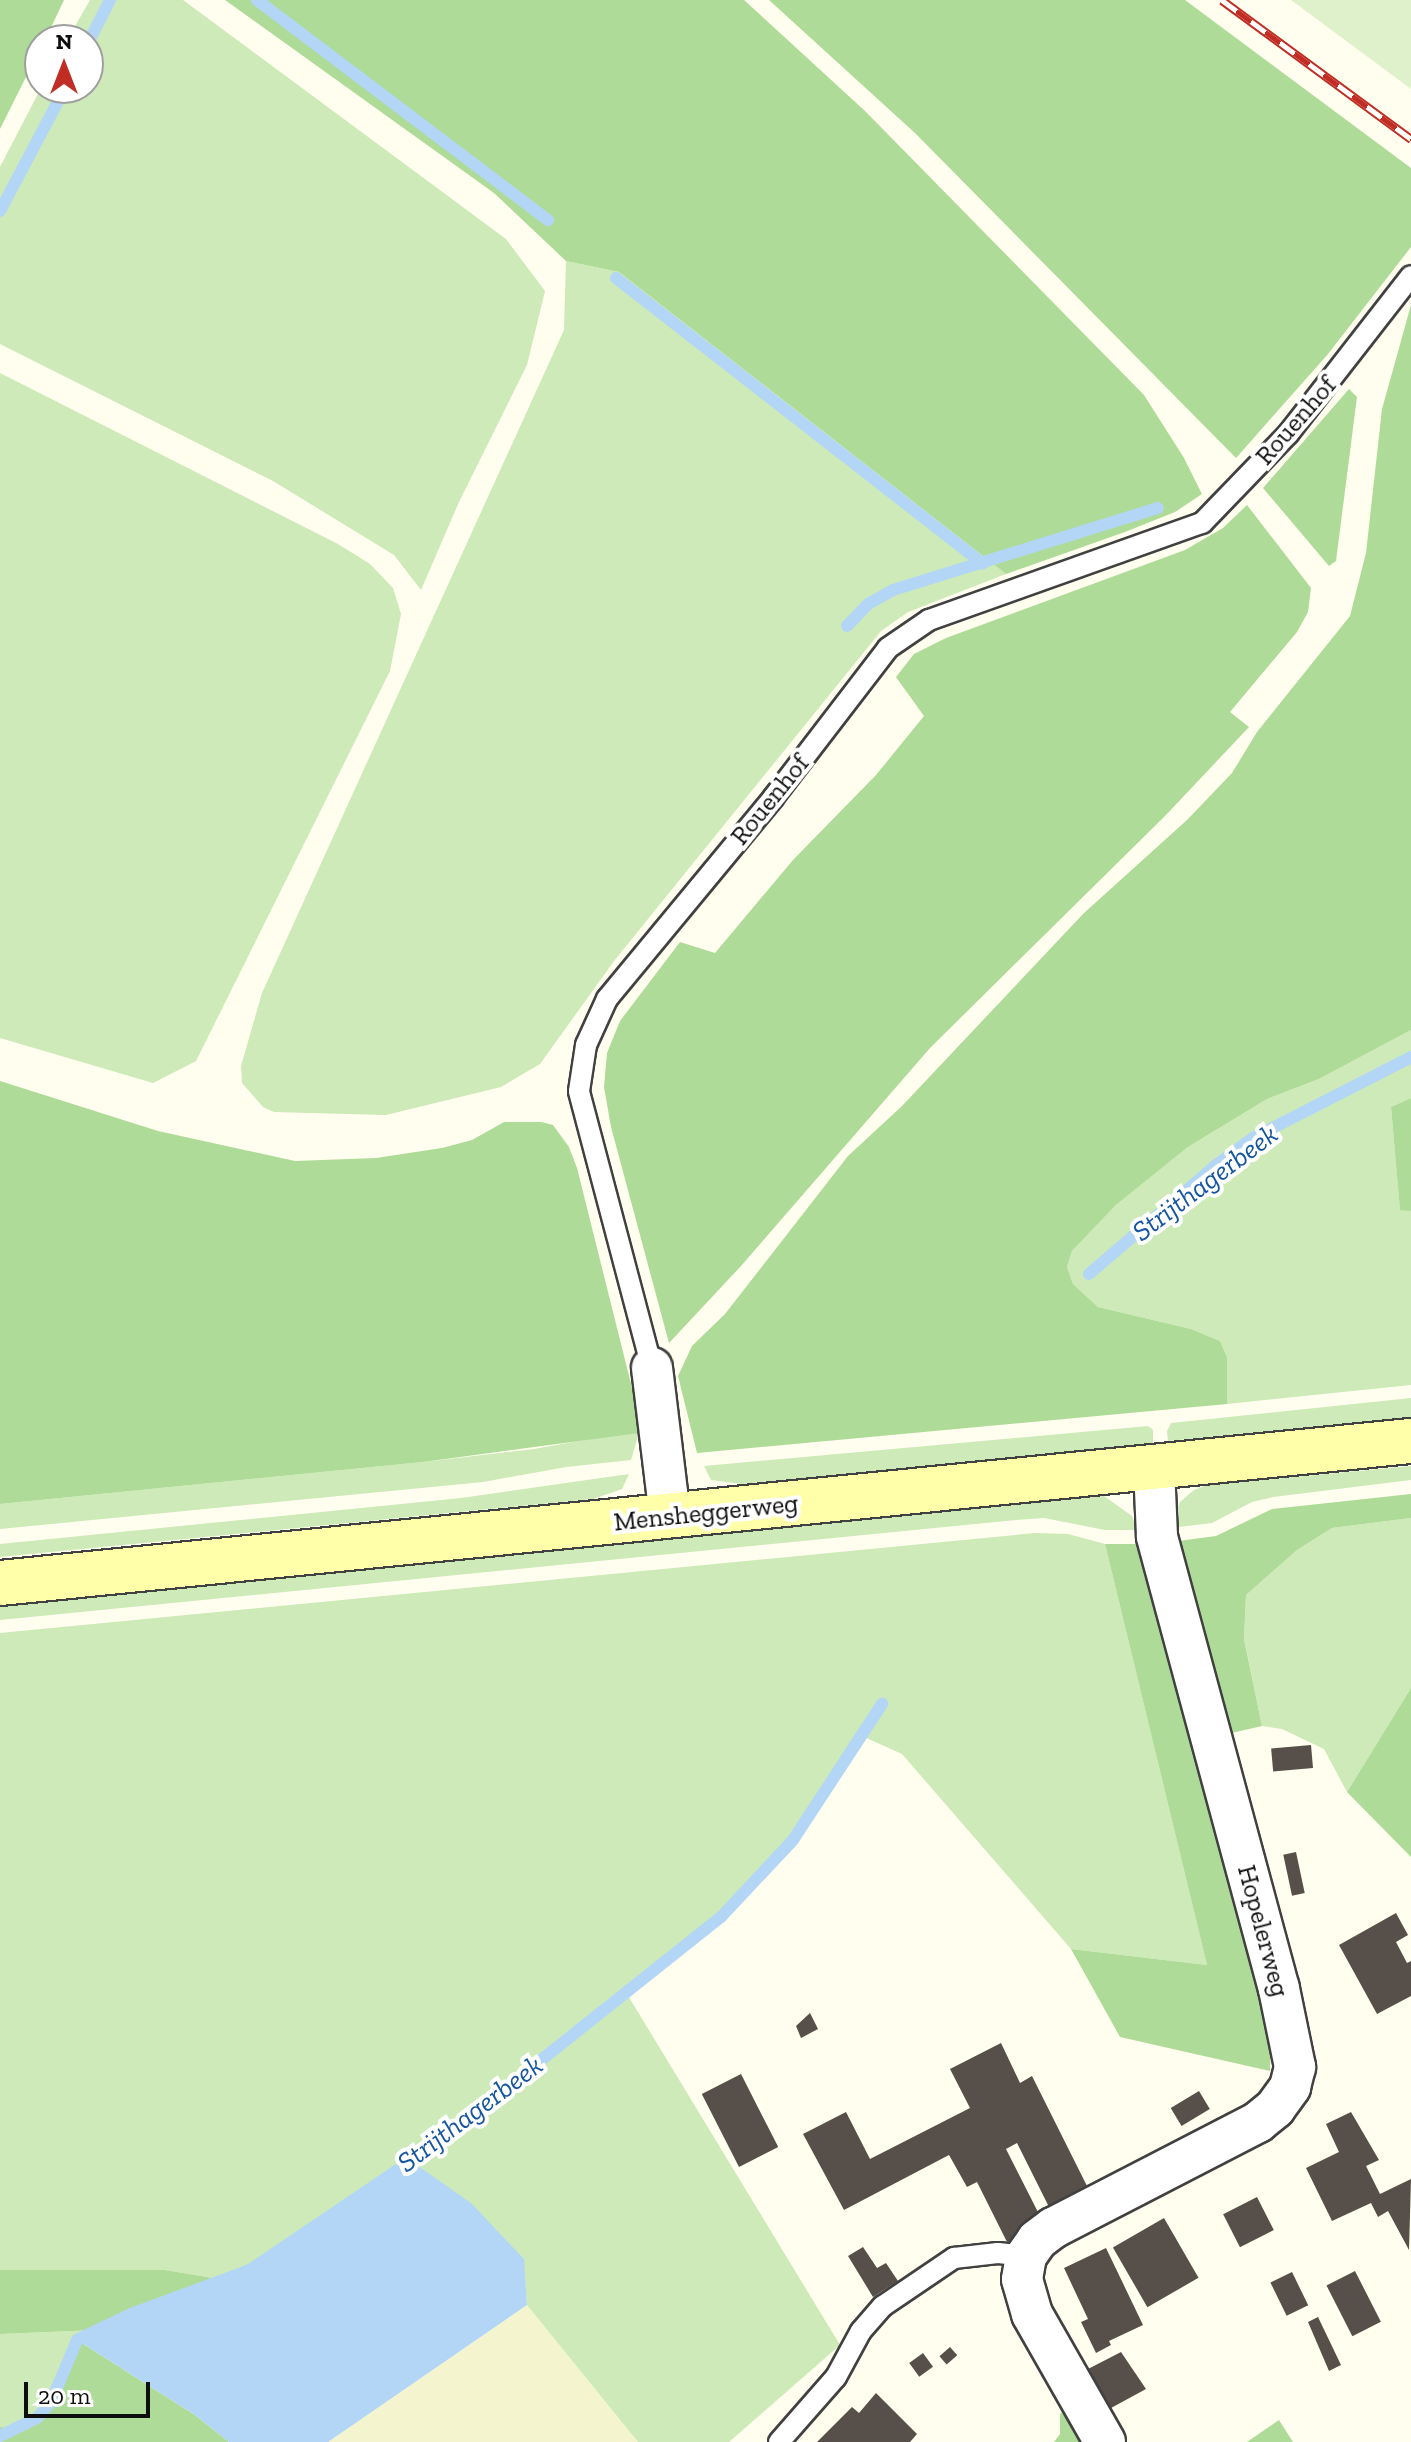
<!DOCTYPE html>
<html>
<head>
<meta charset="utf-8">
<style>
  body { margin:0 }
  #map { position:relative; width:1411px; height:2442px; overflow:hidden; background:#fffeef; font-family:"Zilla Slab",serif }
  div>[style] { position:absolute }
  .farmland>* { inset:0; background:#f4f5cf }
  .green>* { inset:0; background:#cdeab8 }
  .forest>* { inset:0; background:#aedb97 }
  .pitch>* { inset:0; background:#dff1ca }
  .water>* { inset:0; background:#b3d6f7 }
  .stream>* { height:12px; margin:-6px; padding:0 6px; transform-origin:6px; border-radius:6px; background:#b3d6f7 }
  .building>* { inset:0; background:#57504a; transform-origin:0 0 }
  .roads { filter:drop-shadow(2px 0 #414141) drop-shadow(-2px 0 #414141) drop-shadow(0 2px #414141) drop-shadow(0 -2px #414141) }
  .service>* { height:20px; margin:-10px; padding:0 10px; transform-origin:10px; border-radius:10px; background:#fff }
  .minor>* { height:40px; margin:-20px; padding:0 20px; transform-origin:20px; border-radius:20px; background:#fff }
  .secondary>* { height:44px; margin:-22px; padding:0 22px; transform-origin:22px; border-radius:22px; background:#ffa }
  .rail>* { height:9px; margin-top:-4.5px; transform-origin:0; background:repeating-linear-gradient(90deg,#fff 0 18px,#c02d24 0 36px); box-sizing:border-box; border-block:2px solid #c02d24 }
  span { translate:-50% -50%; white-space:nowrap; text-align:center; line-height:1.15; -webkit-text-stroke:8px #fff; paint-order:stroke }
  .street-label { font-size:26px; color:#0e0e0e }
  .water-label { font-size:28px; color:#1656a1; font-style:italic }
  .north { position:absolute; left:24px; top:24px; width:80px; height:80px; box-sizing:border-box; background:#fff; border:2px solid #9f9f9f; border-radius:50%; rotate:0deg; font-size:22px; font-weight:700; line-height:32px; text-align:center; color:#0e0e0e }
  .north::after { content:''; display:block; margin:auto; width:28px; height:36px; background:#c02d24; clip-path:polygon(50% 0,100% 100%,50% 72%,0 100%) }
  .scale { position:absolute; left:24px; top:2382px; width:126px; height:36px; box-sizing:border-box; border:4px solid #0e0e0e; border-top:0; padding-left:10px; font-size:24px; line-height:28px; white-space:nowrap; color:#0e0e0e; -webkit-text-stroke:6px #fff; paint-order:stroke }
</style>
</head>
<body>
<div id="map">
  <div class="farmland">
    <div style="clip-path:polygon(527px 2305px,638px 2442px,328px 2442px)"></div>
  </div>
  <div class="green">
    <div style="clip-path:polygon(90px 0,183px 0,506px 239px,545px 291px,527px 365px,459px 502px,421px 590px,394px 555px,273px 481px,0 344px,0 167px,41px 88px,88px 88px,88px 40px,67px 40px)"></div>
    <div style="clip-path:polygon(566px 261px,619px 272px,1006px 574px,908px 612px,881px 631px,614px 961px,540px 1064px,501px 1087px,386px 1115px,274px 1112px,263px 1107px,242px 1083px,241px 1066px,262px 993px,564px 330px)"></div>
    <div style="clip-path:polygon(0 373px,338px 544px,370px 564px,393px 588px,401px 614px,390px 671px,196px 1061px,153px 1083px,0 1038px)"></div>
    <div style="clip-path:polygon(1411px 1030px,1411px 1098px,1391px 1107px,1400px 1209px,1411px 1211px,1411px 1385px,1227px 1404px,1227px 1357px,1220px 1341px,1191px 1329px,1098px 1307px,1073px 1284px,1067px 1267px,1072px 1251px,1116px 1205px,1188px 1147px,1267px 1099px,1319px 1079px)"></div>
    <div style="clip-path:polygon(1411px 1398px,1411px 1417px,1168px 1441px,1167px 1431px,1171px 1423px)"></div>
    <div style="clip-path:polygon(1148px 1426px,1153px 1430px,1153px 1444px,742px 1484px,711px 1480px,704px 1466px)"></div>
    <div style="clip-path:polygon(623px 1433px,639px 1433px,631px 1460px,566px 1467px,483px 1482px,0 1529px,0 1504px,423px 1462px,534px 1449px)"></div>
    <div style="clip-path:polygon(1411px 1466px,1411px 1480px,1273px 1497px,1252px 1502px,1212px 1523px,1170px 1528px,1180px 1502px,1194px 1490px,1207px 1485px)"></div>
    <div style="clip-path:polygon(629px 1474px,622px 1489px,593px 1499px,0 1557px,0 1544px,461px 1498px)"></div>
    <div style="clip-path:polygon(1104px 1496px,1132px 1516px,1137px 1530px,1105px 1530px,1044px 1518px,1016px 1520px,0 1620px,0 1604px)"></div>
    <div style="clip-path:polygon(1411px 1518px,1411px 1688px,1347px 1792px,1324px 1749px,1282px 1729px,1262px 1726px,1244px 1638px,1246px 1595px,1297px 1550px,1332px 1528px)"></div>
    <div style="clip-path:polygon(1035px 1533px,1068px 1534px,1105px 1544px,1207px 1965px,1071px 1949px,902px 1754px,862px 1736px,793px 1840px,721px 1917px,627px 1994px,840px 2345px,729px 2442px,638px 2442px,527px 2305px,523px 2259px,250px 2270px,231px 2281px,165px 2270px,0 2270px,0 1633px)"></div>
    <div style="clip-path:polygon(97px 2330px,77px 2340px,51px 2402px,37px 2418px,15px 2430px,0 2427px,0 2334px)"></div>
  </div>
  <div class="forest">
    <div style="clip-path:polygon(0 0,64px 0,45px 40px,40px 40px,40px 49px,0 129px)"></div>
    <div style="clip-path:polygon(225px 0,744px 0,865px 111px,1144px 395px,1184px 458px,1202px 494px,1175px 512px,1125px 532px,1006px 574px,619px 272px,566px 261px,494px 193px)"></div>
    <div style="clip-path:polygon(769px 0,1185px 0,1411px 168px,1411px 247px,1328px 354px,1236px 458px,915px 133px)"></div>
    <div style="clip-path:polygon(1411px 305px,1411px 1030px,1319px 1079px,1267px 1099px,1188px 1147px,1116px 1205px,1072px 1251px,1067px 1267px,1073px 1284px,1098px 1307px,1191px 1329px,1220px 1341px,1227px 1357px,1227px 1404px,697px 1453px,678px 1376px,692px 1346px,725px 1314px,848px 1156px,902px 1106px,1084px 913px,1187px 820px,1232px 773px,1257px 732px,1350px 616px,1366px 553px,1382px 409px)"></div>
    <div style="clip-path:polygon(1349px 389px,1357px 397px,1336px 561px,1329px 566px,1263px 488px)"></div>
    <div style="clip-path:polygon(1247px 505px,1311px 588px,1308px 612px,1297px 632px,1230px 712px,1249px 727px,1166px 815px,930px 1048px,741px 1266px,669px 1343px,611px 1127px,604px 1087px,607px 1053px,620px 1021px,680px 942px,715px 953px,793px 860px,876px 775px,924px 716px,896px 677px,914px 654px,946px 638px,1185px 550px,1223px 528px)"></div>
    <div style="clip-path:polygon(0 1081px,158px 1131px,295px 1161px,376px 1158px,442px 1148px,472px 1140px,504px 1122px,541px 1122px,553px 1125px,569px 1147px,577px 1168px,639px 1416px,639px 1433px,423px 1462px,0 1504px)"></div>
    <div style="clip-path:polygon(1411px 1098px,1411px 1211px,1400px 1210px,1391px 1107px)"></div>
    <div style="clip-path:polygon(1411px 1494px,1411px 1518px,1332px 1528px,1297px 1550px,1246px 1595px,1244px 1639px,1262px 1726px,1223px 1735px,1171px 1542px,1216px 1536px,1272px 1509px)"></div>
    <div style="clip-path:polygon(1105px 1544px,1141px 1544px,1271px 2035px,1270px 2071px,1120px 2037px,1071px 1949px,1207px 1965px)"></div>
    <div style="clip-path:polygon(1411px 1688px,1411px 1857px,1347px 1792px)"></div>
    <div style="clip-path:polygon(0 2270px,165px 2270px,231px 2281px,131px 2314px,97px 2330px,0 2334px)"></div>
    <div style="clip-path:polygon(77px 2340px,195px 2415px,229px 2442px,0 2442px,0 2427px,15px 2429px,37px 2418px,51px 2402px)"></div>
    <div style="clip-path:polygon(1070px 2404px,1093px 2442px,1054px 2442px,1060px 2434px,1060px 2414px)"></div>
    <div style="clip-path:polygon(1279px 2420px,1293px 2442px,1247px 2442px)"></div>
  </div>
  <div class="pitch">
    <div style="clip-path:polygon(1291px 0,1411px 0,1411px 89px)"></div>
  </div>
  <div class="water">
    <div style="clip-path:polygon(411px 2161px,471px 2203px,524px 2259px,527px 2305px,328px 2442px,229px 2442px,195px 2415px,77px 2340px,131px 2314px,231px 2281px)"></div>
  </div>
  <div class="stream">
    <div style="left:257px;top:0;width:365px;rotate:37.1deg"></div>
    <div style="left:88px;top:43px;width:48px;rotate:-62.9deg"></div>
    <div style="left:0;top:211px;width:139px;rotate:-62.1deg"></div>
    <div style="left:616px;top:278px;width:465px;rotate:37.9deg"></div>
    <div style="left:847px;top:626px;width:30px;rotate:-46deg"></div>
    <div style="left:868px;top:604px;width:29px;rotate:-29deg"></div>
    <div style="left:893px;top:590px;width:277px;rotate:-17.2deg"></div>
    <div style="left:1089px;top:1274px;width:167px;rotate:-40.6deg"></div>
    <div style="left:1216px;top:1165px;width:46px;rotate:-36.1deg"></div>
    <div style="left:1253px;top:1138px;width:178px;rotate:-27.1deg"></div>
    <div style="left:0;top:2436px;width:41px;rotate:-25.9deg"></div>
    <div style="left:37px;top:2418px;width:21px;rotate:-49deg"></div>
    <div style="left:51px;top:2402px;width:67px;rotate:-67.2deg"></div>
    <div style="left:77px;top:2340px;width:60px;rotate:-25.7deg"></div>
    <div style="left:131px;top:2314px;width:127px;rotate:-20.3deg"></div>
    <div style="left:250px;top:2270px;width:221px;rotate:-34.1deg"></div>
    <div style="left:433px;top:2146px;width:368px;rotate:-38.5deg"></div>
    <div style="left:721px;top:1917px;width:105px;rotate:-46.9deg"></div>
    <div style="left:793px;top:1840px;width:163px;rotate:-56.8deg"></div>
  </div>
  <div class="building">
    <div style="left:1311px;top:1745px;width:23px;height:40px;rotate:85deg"></div>
    <div style="left:1296px;top:1852px;width:42px;height:13px;rotate:78deg"></div>
    <div style="clip-path:polygon(1396px 1913px,1408px 1935px,1396px 1942px,1407px 1963px,1411px 1961px,1411px 1996px,1377px 2014px,1339px 1945px)"></div>
    <div style="clip-path:polygon(810px 2013px,818px 2029px,801px 2038px,796px 2026px)"></div>
    <div style="clip-path:polygon(1001px 2043px,1020px 2083px,1032px 2076px,1088px 2188px,1049px 2207px,1017px 2143px,1006px 2149px,1044px 2224px,1007px 2242px,977px 2182px,967px 2187px,949px 2155px,844px 2210px,803px 2134px,846px 2112px,870px 2159px,970px 2108px,950px 2069px)"></div>
    <div style="left:741px;top:2074px;width:82px;height:44px;rotate:63deg"></div>
    <div style="left:1199px;top:2091px;width:21px;height:33px;rotate:59deg"></div>
    <div style="clip-path:polygon(1351px 2112px,1379px 2160px,1366px 2166px,1380px 2194px,1411px 2179px,1409px 2250px,1388px 2211px,1378px 2217px,1371px 2203px,1332px 2221px,1306px 2168px,1339px 2152px,1326px 2124px)"></div>
    <div style="left:1257px;top:2197px;width:37px;height:38px;rotate:63deg"></div>
    <div style="left:1164px;top:2218px;width:69px;height:59px;rotate:60deg"></div>
    <div style="clip-path:polygon(863px 2247px,877px 2268px,886px 2263px,898px 2281px,873px 2297px,848px 2256px)"></div>
    <div style="clip-path:polygon(1106px 2248px,1143px 2325px,1109px 2341px,1111px 2345px,1096px 2353px,1081px 2322px,1088px 2319px,1064px 2268px)"></div>
    <div style="left:1355px;top:2271px;width:57px;height:32px;rotate:63deg"></div>
    <div style="left:1292px;top:2272px;width:37px;height:24px;rotate:64deg"></div>
    <div style="clip-path:polygon(1318px 2317px,1341px 2365px,1329px 2371px,1308px 2322px)"></div>
    <div style="left:950px;top:2347px;width:11px;height:14px;rotate:49deg"></div>
    <div style="clip-path:polygon(1121px 2352px,1146px 2389px,1111px 2408px,1088px 2369px)"></div>
    <div style="left:923px;top:2353px;width:17px;height:17px;rotate:54deg"></div>
    <div style="clip-path:polygon(876px 2393px,917px 2434px,910px 2442px,817px 2442px,852px 2407px,859px 2413px)"></div>
  </div>
  <div class="roads">
    <div class="service">
      <div style="left:652px;top:1368px;width:286px;rotate:-104.8deg"></div>
      <div style="left:579px;top:1091px;width:47px;rotate:-81.3deg"></div>
      <div style="left:586px;top:1045px;width:51px;rotate:-65.5deg"></div>
      <div style="left:607px;top:999px;width:261px;rotate:-50.4deg"></div>
      <div style="left:773px;top:798px;width:189px;rotate:-52.5deg"></div>
      <div style="left:888px;top:648px;width:50px;rotate:-34.3deg"></div>
      <div style="left:929px;top:620px;width:290px;rotate:-19.6deg"></div>
      <div style="left:1202px;top:523px;width:124px;rotate:-46deg"></div>
      <div style="left:1288px;top:434px;width:200px;rotate:-52.1deg"></div>
      <div style="left:779px;top:2442px;width:86px;rotate:-48.8deg"></div>
      <div style="left:836px;top:2377px;width:52px;rotate:-61.5deg"></div>
      <div style="left:861px;top:2331px;width:33px;rotate:-49deg"></div>
      <div style="left:883px;top:2306px;width:86px;rotate:-34.1deg"></div>
      <div style="left:954px;top:2258px;width:44px;rotate:-6.5deg"></div>
      <div style="left:998px;top:2253px;width:28px;rotate:6deg"></div>
    </div>
    <div class="minor">
      <div style="left:652px;top:1368px;width:149px;rotate:83.1deg"></div>
      <div style="left:1105px;top:2442px;width:147px;rotate:-119.7deg"></div>
      <div style="left:1032px;top:2314px;width:36px;rotate:-106deg"></div>
      <div style="left:1022px;top:2279px;width:23px;rotate:-80deg"></div>
      <div style="left:1026px;top:2256px;width:19px;rotate:-55deg"></div>
      <div style="left:1037px;top:2240px;width:20px;rotate:-37deg"></div>
      <div style="left:1053px;top:2228px;width:231px;rotate:-27.3deg"></div>
      <div style="left:1258px;top:2122px;width:22px;rotate:-39deg"></div>
      <div style="left:1275px;top:2108px;width:26px;rotate:-54deg"></div>
      <div style="left:1290px;top:2087px;width:21px;rotate:-76deg"></div>
      <div style="left:1295px;top:2067px;width:80px;rotate:-101.6deg"></div>
      <div style="left:1279px;top:1989px;width:469px;rotate:-105.1deg"></div>
      <div style="left:1157px;top:1536px;width:69px;rotate:-92.5deg"></div>
    </div>
    <div class="secondary">
      <div style="left:0;top:1583px;width:1418px;rotate:-5.75deg"></div>
    </div>
  </div>
  <div class="rail">
    <div style="left:1222px;top:0;width:235px;rotate:36.3deg"></div>
  </div>
  <div class="street-label">
    <span style="left:1296px;top:421px;rotate:-49deg">Rouenhof</span>
    <span style="left:770px;top:800px;rotate:-51deg">Rouenhof</span>
    <span style="left:706px;top:1513px;rotate:-6deg">Mensheggerweg</span>
    <span style="left:1263px;top:1931px;rotate:75deg">Hopelerweg</span>
  </div>
  <div class="water-label">
    <span style="left:1205px;top:1183px;rotate:-37deg">Strijthagerbeek</span>
    <span style="left:470px;top:2114px;rotate:-37deg">Strijthagerbeek</span>
  </div>
  <div class="north">N</div>
  <div class="scale">20 m</div>
</div>
</body>
</html>
